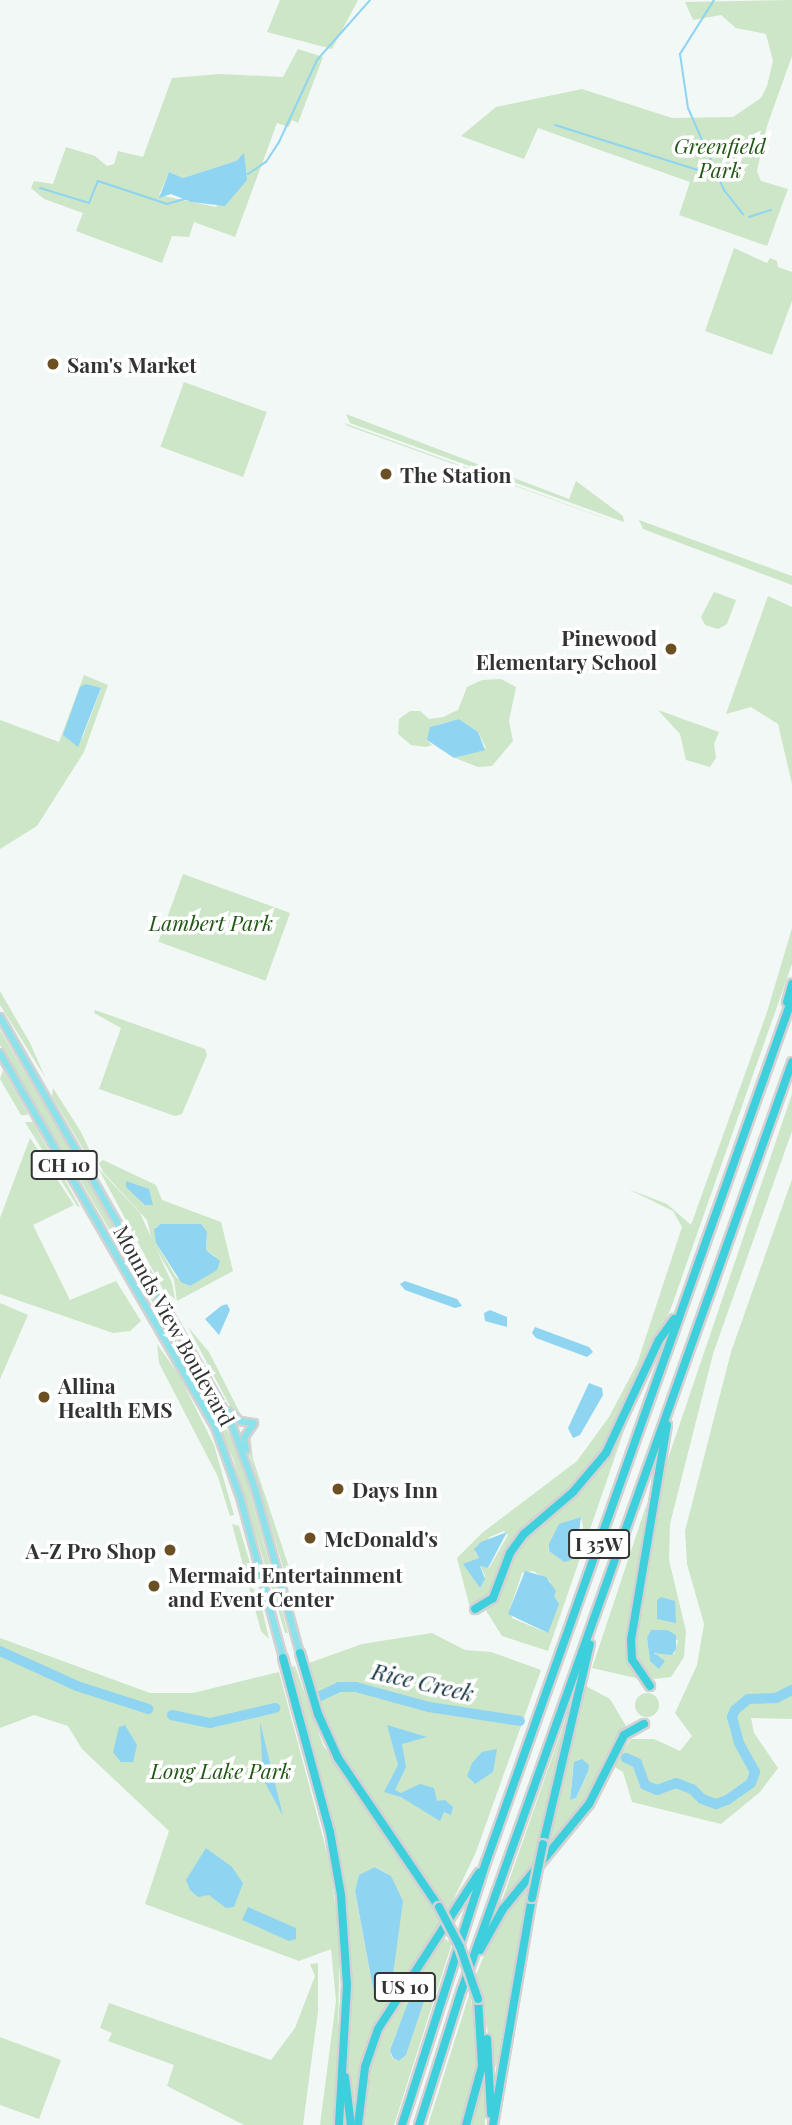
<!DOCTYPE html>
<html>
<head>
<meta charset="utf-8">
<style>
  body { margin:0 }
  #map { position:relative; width:792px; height:2125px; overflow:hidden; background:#f2f8f6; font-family:"Playfair Display",serif }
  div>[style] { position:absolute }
  .green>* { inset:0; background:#cce6c7; transform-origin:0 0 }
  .round { border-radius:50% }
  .water>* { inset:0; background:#8fd4f1 }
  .stream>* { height:2px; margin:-1px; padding:0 1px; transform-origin:1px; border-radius:1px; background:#8fd4f1 }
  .river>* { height:10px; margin:-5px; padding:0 5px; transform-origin:5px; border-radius:5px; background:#8fd4f1 }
  .roads { filter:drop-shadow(2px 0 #d2d2d2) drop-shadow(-2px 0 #d2d2d2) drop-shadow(0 2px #d2d2d2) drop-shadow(0 -2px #d2d2d2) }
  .major>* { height:6px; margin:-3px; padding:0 3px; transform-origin:3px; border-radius:3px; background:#8be2ea }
  .highway>* { height:8px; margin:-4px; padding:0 4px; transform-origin:4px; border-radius:4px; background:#3ecfdc }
  .bridges { filter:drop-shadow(2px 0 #d2d2d2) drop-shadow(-2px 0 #d2d2d2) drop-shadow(0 2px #d2d2d2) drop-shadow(0 -2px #d2d2d2) }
  .highway-bridge>* { height:8px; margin:-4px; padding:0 4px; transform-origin:4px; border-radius:4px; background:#3ecfdc }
  .dots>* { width:19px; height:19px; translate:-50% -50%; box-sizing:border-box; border:4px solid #fff; border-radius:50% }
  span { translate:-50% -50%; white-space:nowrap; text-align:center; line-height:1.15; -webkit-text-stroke:7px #fff; paint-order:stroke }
  .shield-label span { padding:2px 5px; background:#fff; border:2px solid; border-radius:5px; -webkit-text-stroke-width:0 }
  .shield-label { font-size:19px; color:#323433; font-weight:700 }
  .park-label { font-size:21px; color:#225615; font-style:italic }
  .poi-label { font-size:21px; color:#323433; font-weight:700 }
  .left { translate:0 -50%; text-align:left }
  .right { translate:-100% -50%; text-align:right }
  .street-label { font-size:21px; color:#323433 }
  .water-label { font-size:23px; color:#143541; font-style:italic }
</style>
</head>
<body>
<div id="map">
  <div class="green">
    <div style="clip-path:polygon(280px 0,358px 0,332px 49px,267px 32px)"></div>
    <div style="clip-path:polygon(792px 0,792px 56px,767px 126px,757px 171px,761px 181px,788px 189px,767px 246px,679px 215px,690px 182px,538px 128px,524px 159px,461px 136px,496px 107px,582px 89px,672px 118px,733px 117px,761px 98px,767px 86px,773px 61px,766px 34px,736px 28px,721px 15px,693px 20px,685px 2px)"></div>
    <div style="clip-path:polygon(evenodd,298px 49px,323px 57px,298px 123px,292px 120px,289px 127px,277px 123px,235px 237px,194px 222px,189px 237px,172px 236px,162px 263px,76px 231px,83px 213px,44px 199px,31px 188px,34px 181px,53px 184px,66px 147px,95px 156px,107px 166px,114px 164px,118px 151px,143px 157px,172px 78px,220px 74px,283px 77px,298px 49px,240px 156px,216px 207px,159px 195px,169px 172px,183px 178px,236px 161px,240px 156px)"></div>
    <div style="clip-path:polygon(734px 248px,767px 263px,770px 258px,777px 261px,778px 267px,792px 272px,792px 301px,772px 355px,705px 331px)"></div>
    <div style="left:184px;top:382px;width:88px;height:69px;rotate:20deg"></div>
    <div style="clip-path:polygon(346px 414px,569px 499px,576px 481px,623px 516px,624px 522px,350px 423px)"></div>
    <div style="clip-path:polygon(344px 423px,610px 520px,612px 521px,348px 426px)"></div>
    <div style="clip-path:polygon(639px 520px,792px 576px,792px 585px,643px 529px)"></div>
    <div style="clip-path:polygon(714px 592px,736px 600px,727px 624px,718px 629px,705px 625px,701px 617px)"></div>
    <div style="clip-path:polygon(768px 596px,792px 607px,792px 784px,778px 724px,751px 707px,726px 714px)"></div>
    <div style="clip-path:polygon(evenodd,84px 675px,108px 685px,84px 752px,37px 826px,0 849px,0 720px,59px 742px,84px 675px,86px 684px,101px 689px,82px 739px,86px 684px)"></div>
    <div style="clip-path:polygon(501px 679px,516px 687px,509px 721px,513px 741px,492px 766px,478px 767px,455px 758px,486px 748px,478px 732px,459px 719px,436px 725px,427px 740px,432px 745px,426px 747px,411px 745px,398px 734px,399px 719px,410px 711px,420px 711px,429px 719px,443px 717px,458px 710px,467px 687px,482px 680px)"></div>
    <div style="clip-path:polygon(658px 710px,719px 732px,714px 744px,716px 758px,710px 767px,686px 760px,680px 734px)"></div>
    <div style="left:183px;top:874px;width:114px;height:72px;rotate:20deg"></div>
    <div style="clip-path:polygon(evenodd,792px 928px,792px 964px,671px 1308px,623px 1419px,598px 1461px,528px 1527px,491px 1598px,469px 1604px,457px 1558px,482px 1533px,577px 1461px,609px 1417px,637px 1364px,682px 1227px,673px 1211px,628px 1189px,667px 1204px,691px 1225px,767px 1012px,792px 928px,504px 1531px,508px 1535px,489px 1568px,480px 1566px,485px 1576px,480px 1588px,465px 1566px,479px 1558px,475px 1552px,490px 1537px,504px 1531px)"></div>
    <div style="clip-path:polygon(0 991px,30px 1043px,45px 1077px,0 1005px)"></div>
    <div style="clip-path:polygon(95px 1010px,205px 1049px,207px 1055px,182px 1114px,175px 1116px,99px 1089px,121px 1028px,94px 1013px)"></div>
    <div style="clip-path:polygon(0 1030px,148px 1282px,162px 1311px,159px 1313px,0 1045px)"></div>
    <div style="clip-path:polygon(3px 1070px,28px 1114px,27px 1115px,21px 1115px,0 1079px)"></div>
    <div style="clip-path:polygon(53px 1088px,81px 1132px,95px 1162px,93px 1166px,52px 1096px)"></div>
    <div style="clip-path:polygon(evenodd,792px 1094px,792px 1131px,713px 1354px,670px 1524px,669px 1560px,686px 1631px,684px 1657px,671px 1677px,654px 1679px,635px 1659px,634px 1640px,659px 1485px,792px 1094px,647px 1638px,678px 1640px,674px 1654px,658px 1651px,650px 1661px,647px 1638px)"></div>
    <div style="clip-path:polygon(25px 1122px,33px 1122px,80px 1207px,77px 1206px)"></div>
    <div style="clip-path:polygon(30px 1138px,74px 1205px,33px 1225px,70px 1300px,116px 1281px,141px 1321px,130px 1331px,113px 1333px,0 1294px,0 1218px)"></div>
    <div style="clip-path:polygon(evenodd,103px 1160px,156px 1185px,162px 1200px,221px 1222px,233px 1271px,177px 1301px,174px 1280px,152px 1241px,147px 1220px,103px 1172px,99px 1163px,103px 1160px,167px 1224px,200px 1225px,207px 1235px,206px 1250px,215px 1256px,202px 1278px,189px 1286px,176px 1277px,156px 1243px,155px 1227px,167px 1224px)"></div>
    <div style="clip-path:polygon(98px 1168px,140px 1213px,172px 1283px,175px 1299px,164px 1291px)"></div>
    <div style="clip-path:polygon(792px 1179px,792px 1719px,751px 1718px,754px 1733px,778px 1768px,760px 1792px,721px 1824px,632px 1802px,623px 1772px,613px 1766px,631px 1739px,654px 1739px,680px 1751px,692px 1736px,675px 1713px,697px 1665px,704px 1624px,687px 1564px,685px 1531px,731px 1352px)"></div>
    <div style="clip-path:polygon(0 1303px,28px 1315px,0 1379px)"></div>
    <div style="clip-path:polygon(188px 1327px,209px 1352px,243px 1419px,232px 1410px)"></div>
    <div style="clip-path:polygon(169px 1330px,173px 1330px,191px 1361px,240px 1455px,288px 1633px,285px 1633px,233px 1458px)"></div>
    <div style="clip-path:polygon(157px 1344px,179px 1375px,214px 1445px,234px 1515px,230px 1516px,218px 1477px,159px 1363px)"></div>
    <div style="clip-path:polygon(evenodd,628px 1419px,548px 1651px,502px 1636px,485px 1609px,495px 1600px,513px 1555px,609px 1454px,628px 1419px,581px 1517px,583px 1527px,573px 1557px,561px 1560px,548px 1550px,555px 1535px,566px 1522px,581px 1517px,628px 1419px,533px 1571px,550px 1581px,554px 1596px,545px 1632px,512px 1618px,510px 1609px,522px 1573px,533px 1571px)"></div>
    <div style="clip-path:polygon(250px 1433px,253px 1459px,292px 1576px,285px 1574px,248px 1450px)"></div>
    <div style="clip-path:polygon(647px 1503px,627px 1644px,629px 1659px,640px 1679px,592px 1668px)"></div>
    <div style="clip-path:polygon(232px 1524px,239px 1526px,249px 1560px,252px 1574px,247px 1580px)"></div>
    <div style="clip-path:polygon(249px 1587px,258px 1591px,269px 1639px,261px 1631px)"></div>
    <div style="clip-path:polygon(432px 1633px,465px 1650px,491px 1652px,541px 1670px,476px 1852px,448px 1911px,345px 1757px,324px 1713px,309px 1663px,362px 1644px)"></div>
    <div style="clip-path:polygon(0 1638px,150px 1693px,193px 1693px,279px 1672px,329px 1860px,340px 1937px,336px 2125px,320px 2125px,336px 2001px,331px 1949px,299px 1961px,145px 1904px,169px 1831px,82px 1749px,68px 1726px,34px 1715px,0 1728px)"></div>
    <div style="clip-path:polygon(evenodd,295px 1666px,323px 1745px,441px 1922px,375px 2026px,361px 2060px,353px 2110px,348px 2072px,351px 1956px,346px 1895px,289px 1668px,295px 1666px,376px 1867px,391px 1876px,400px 1916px,392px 1982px,373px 1988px,355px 1892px,359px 1875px,376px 1867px)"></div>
    <div style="clip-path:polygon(evenodd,584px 1685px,610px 1699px,626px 1726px,592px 1789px,552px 1845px,549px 1842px,584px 1685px,587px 1763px,588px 1773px,576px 1798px,570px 1800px,573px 1769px,587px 1763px)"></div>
    <div class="round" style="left:635px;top:1693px;width:24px;height:24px"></div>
    <div style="clip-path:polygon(569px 1711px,533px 1867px,498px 1912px,568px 1712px)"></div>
    <div style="clip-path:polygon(526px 1884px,529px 1886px,496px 2068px,475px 1977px,497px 1925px)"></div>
    <div style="clip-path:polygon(evenodd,443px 1938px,452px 1943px,394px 2125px,363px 2125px,365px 2088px,377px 2044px,443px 1938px,432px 1974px,406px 2055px,399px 2061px,392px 2058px,390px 2049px,407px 2006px,432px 1974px)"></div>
    <div style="clip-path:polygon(318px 1963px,318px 2011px,303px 2125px,244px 2125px,167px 2086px,174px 2065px,108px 2041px,112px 2033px,100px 2028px,109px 2003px,271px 2060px,295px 2028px,315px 1976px,310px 1964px)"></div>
    <div style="clip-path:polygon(470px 1992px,480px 2065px,463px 2125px,428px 2125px)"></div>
    <div style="clip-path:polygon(0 2037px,61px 2060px,39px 2119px,0 2105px)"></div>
    <div style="clip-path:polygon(485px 2069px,485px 2125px,469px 2125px,477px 2104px)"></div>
  </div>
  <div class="water">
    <div style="clip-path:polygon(244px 153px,247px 180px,225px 206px,191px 202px,171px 194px,159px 198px,169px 172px,183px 178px,236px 161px)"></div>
    <div style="clip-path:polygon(86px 684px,101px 688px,78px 747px,63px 735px,80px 687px)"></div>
    <div style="clip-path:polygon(459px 719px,478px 732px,485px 750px,454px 758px,427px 740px,430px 727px)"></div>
    <div style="clip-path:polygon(126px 1181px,149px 1189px,153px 1205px,145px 1205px,126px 1187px)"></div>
    <div style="clip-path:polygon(161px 1224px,201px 1224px,207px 1232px,206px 1250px,220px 1261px,217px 1270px,190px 1286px,181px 1282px,156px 1243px,154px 1229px)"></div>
    <div style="clip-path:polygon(405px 1281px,457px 1299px,462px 1306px,455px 1308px,405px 1290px,400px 1284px)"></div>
    <div style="clip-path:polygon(221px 1306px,227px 1304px,230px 1310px,219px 1335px,205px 1319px)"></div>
    <div style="clip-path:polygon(490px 1310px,507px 1317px,507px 1327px,485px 1321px,484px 1313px)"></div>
    <div style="clip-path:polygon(535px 1327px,589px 1347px,593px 1352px,587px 1357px,536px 1338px,532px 1333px)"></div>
    <div style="clip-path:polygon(589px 1383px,602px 1388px,603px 1395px,580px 1435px,573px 1438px,568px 1428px)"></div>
    <div style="clip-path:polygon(581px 1517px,577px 1547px,571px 1560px,564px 1562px,549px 1551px,549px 1544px,559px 1524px)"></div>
    <div style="clip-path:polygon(507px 1532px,488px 1568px,480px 1566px,485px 1579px,480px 1588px,463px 1564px,479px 1558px,474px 1549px,481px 1542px)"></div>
    <div style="clip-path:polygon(525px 1571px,546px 1577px,556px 1591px,554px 1596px,559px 1604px,548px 1633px,508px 1614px)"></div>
    <div style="clip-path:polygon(661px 1597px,675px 1601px,676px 1623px,657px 1619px,657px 1600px)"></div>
    <div style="clip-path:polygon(667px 1630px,676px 1635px,676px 1649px,672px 1655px,654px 1653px,665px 1661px,659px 1669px,650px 1661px,647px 1638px,651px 1630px)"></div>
    <div style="clip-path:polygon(260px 1722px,283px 1816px,263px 1779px)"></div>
    <div style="clip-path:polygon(125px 1725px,137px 1745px,133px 1762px,121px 1762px,113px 1752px,119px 1727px)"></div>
    <div style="clip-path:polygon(387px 1725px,427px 1737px,402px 1744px,406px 1767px,395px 1790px,401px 1793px,420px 1784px,434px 1788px,437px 1801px,445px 1800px,453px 1807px,451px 1815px,444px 1812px,440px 1821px,401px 1797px,384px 1792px,398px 1765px)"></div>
    <div style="clip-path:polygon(497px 1749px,493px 1772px,475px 1784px,467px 1776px,472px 1763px,482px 1752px)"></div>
    <div style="clip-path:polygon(582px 1759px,589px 1765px,588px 1772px,576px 1798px,570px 1800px,574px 1762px)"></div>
    <div style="clip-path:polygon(206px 1848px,232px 1867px,243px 1883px,234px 1907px,226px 1908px,209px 1895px,198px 1897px,190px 1890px,186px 1880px)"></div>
    <div style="clip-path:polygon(375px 1867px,391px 1876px,403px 1901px,392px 1982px,381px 1994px,373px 1988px,355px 1891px,359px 1875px)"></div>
    <div style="clip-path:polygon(248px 1907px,296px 1928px,296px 1939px,289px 1941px,242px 1920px)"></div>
    <div style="clip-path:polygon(433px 1974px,406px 2055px,399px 2061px,393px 2058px,390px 2050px,407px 2005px,428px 1975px)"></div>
  </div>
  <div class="stream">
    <div style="left:714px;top:0;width:64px;rotate:122.2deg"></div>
    <div style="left:680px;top:54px;width:55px;rotate:81.6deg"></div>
    <div style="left:688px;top:108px;width:90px;rotate:66.3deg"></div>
    <div style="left:724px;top:190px;width:31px;rotate:52deg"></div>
    <div style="left:555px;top:125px;width:173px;rotate:17.5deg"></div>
    <div style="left:248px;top:174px;width:22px;rotate:-34deg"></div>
    <div style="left:266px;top:162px;width:24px;rotate:-57deg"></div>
    <div style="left:279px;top:142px;width:90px;rotate:-65.1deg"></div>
    <div style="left:317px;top:60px;width:80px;rotate:-48.5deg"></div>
    <div style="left:40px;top:188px;width:51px;rotate:17deg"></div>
    <div style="left:89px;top:203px;width:24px;rotate:-68deg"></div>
    <div style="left:98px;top:181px;width:73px;rotate:18.4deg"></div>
    <div style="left:167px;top:204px;width:19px;rotate:-16deg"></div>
    <div style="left:749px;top:217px;width:23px;rotate:-18deg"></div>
  </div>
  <div class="river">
    <div style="left:0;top:1651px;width:85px;rotate:24.4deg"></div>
    <div style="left:77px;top:1686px;width:75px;rotate:17.9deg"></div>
    <div style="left:318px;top:1697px;width:23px;rotate:-25deg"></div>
    <div style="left:339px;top:1687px;width:17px"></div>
    <div style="left:356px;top:1687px;width:76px;rotate:15.3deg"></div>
    <div style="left:429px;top:1707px;width:92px;rotate:8.7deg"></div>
    <div style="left:172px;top:1715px;width:39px;rotate:12deg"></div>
    <div style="left:210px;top:1723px;width:67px;rotate:-13deg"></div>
    <div style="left:626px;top:1758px;width:12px;rotate:24deg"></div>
    <div style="left:637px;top:1763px;width:23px;rotate:70deg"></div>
    <div style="left:645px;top:1785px;width:13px;rotate:23deg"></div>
    <div style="left:657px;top:1790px;width:20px;rotate:-20deg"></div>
    <div style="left:676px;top:1783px;width:17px;rotate:21deg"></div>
    <div style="left:692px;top:1789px;width:14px;rotate:45deg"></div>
    <div style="left:702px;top:1799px;width:15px;rotate:20deg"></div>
    <div style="left:716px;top:1804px;width:12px;rotate:-20deg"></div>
    <div style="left:727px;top:1800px;width:29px;rotate:-35deg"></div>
    <div style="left:751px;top:1783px;width:12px;rotate:-70deg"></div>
    <div style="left:755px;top:1772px;width:33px;rotate:-119deg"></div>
    <div style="left:739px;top:1743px;width:27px;rotate:-105deg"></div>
    <div style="left:732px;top:1717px;width:8px;rotate:-67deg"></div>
    <div style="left:735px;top:1710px;width:17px;rotate:-40deg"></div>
    <div style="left:748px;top:1699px;width:28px;rotate:-2deg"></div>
    <div style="left:776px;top:1698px;width:18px;rotate:-27deg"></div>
  </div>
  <div class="roads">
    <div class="major">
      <div style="left:0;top:1017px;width:466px;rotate:60.3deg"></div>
      <div style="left:231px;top:1422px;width:71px;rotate:70.3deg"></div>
      <div style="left:255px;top:1489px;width:170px;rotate:74.7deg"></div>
      <div style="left:0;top:1053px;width:431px;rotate:60.1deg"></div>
      <div style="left:215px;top:1427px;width:74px;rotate:70.3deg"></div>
      <div style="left:240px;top:1497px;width:167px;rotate:75deg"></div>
      <div style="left:228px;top:1411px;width:16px;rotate:40deg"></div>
      <div style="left:240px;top:1421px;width:14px;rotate:8deg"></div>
      <div style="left:246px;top:1450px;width:12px;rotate:-99deg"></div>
      <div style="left:244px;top:1438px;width:18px;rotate:-56deg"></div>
    </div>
    <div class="highway">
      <div style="left:787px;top:1002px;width:19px;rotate:-74deg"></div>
      <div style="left:475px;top:1609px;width:21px;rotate:-31deg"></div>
      <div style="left:493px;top:1598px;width:48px;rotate:-69.3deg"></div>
      <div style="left:510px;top:1553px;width:24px;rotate:-54deg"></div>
      <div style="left:524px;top:1534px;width:65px;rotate:-40.6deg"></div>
      <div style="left:573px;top:1492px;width:51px;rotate:-49.8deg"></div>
      <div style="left:606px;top:1453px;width:125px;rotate:-64.9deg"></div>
      <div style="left:659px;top:1340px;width:26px;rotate:-54deg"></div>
      <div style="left:300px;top:1653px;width:64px;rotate:73.6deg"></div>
      <div style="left:318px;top:1714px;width:48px;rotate:65.6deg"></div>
      <div style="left:338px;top:1758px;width:180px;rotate:55.9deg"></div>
      <div style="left:283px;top:1658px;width:180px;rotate:74.9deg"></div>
      <div style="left:330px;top:1832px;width:64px;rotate:80.1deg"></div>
      <div style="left:341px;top:1895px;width:90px;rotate:86.2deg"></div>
      <div style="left:347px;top:1985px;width:140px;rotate:93.3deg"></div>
      <div style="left:650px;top:1686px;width:32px;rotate:-124deg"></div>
      <div style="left:632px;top:1659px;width:19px;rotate:-93deg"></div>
      <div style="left:631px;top:1640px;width:218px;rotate:-80.5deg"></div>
      <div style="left:543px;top:1844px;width:205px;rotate:-76.8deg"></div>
      <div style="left:480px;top:1950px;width:47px;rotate:-60.7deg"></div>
      <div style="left:503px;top:1909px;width:136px;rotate:-50.7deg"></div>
      <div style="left:589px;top:1804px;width:77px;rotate:-63.1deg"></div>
      <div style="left:624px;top:1735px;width:23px;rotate:-29deg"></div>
      <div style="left:487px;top:2039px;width:75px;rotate:86.9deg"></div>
      <div style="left:345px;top:2077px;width:48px;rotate:82.9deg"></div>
      <div style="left:358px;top:2125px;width:58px;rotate:-83.1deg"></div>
      <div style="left:365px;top:2067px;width:40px;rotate:-71.1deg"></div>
      <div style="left:378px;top:2029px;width:186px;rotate:-57.1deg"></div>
      <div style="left:402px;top:2125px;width:276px;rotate:-72.3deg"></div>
      <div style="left:486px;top:1862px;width:916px;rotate:-70.48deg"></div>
      <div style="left:419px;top:2125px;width:143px;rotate:-72.5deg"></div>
      <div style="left:462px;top:1989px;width:984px;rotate:-70.4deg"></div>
      <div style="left:466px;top:2125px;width:61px;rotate:-74.8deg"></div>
      <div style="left:482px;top:2066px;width:67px;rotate:-93.4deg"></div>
      <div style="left:493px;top:2125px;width:230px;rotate:-80.3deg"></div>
    </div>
  </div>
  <div class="bridges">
    <div class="highway-bridge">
      <div style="left:532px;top:1898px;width:55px;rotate:-78.5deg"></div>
      <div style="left:439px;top:1907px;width:45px;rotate:62.3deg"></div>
      <div style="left:460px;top:1947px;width:55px;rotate:70.9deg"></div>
    </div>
  </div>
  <div class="dots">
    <div style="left:53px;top:364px;background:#6c5023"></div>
    <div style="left:386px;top:474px;background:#6c5023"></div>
    <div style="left:671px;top:649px;background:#6c5023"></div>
    <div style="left:44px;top:1397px;background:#6c5023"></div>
    <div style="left:338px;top:1489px;background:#6c5023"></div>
    <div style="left:310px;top:1538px;background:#6c5023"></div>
    <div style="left:170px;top:1550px;background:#6c5023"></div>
    <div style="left:154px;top:1586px;background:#6c5023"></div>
  </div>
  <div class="shield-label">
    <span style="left:64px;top:1165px">CH 10</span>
    <span style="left:599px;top:1544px">I 35W</span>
    <span style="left:405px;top:1987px">US 10</span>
  </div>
  <div class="park-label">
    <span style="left:720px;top:157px">Greenfield<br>Park</span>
    <span style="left:211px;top:922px">Lambert Park</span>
    <span style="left:221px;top:1770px">Long Lake Park</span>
  </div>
  <div class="poi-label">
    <span class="left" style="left:67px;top:364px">Sam's Market</span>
    <span class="left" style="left:400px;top:474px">The Station</span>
    <span class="right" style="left:657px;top:649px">Pinewood<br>Elementary School</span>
    <span class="left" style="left:58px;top:1397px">Allina<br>Health EMS</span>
    <span class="left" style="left:352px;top:1489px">Days Inn</span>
    <span class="left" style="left:324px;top:1538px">McDonald's</span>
    <span class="right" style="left:156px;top:1550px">A-Z Pro Shop</span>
    <span class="left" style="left:168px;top:1586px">Mermaid Entertainment<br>and Event Center</span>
  </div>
  <div class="street-label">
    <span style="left:175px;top:1325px;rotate:61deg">Mounds View Boulevard</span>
  </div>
  <div class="water-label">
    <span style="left:423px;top:1682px;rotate:13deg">Rice Creek</span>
  </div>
</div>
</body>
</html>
